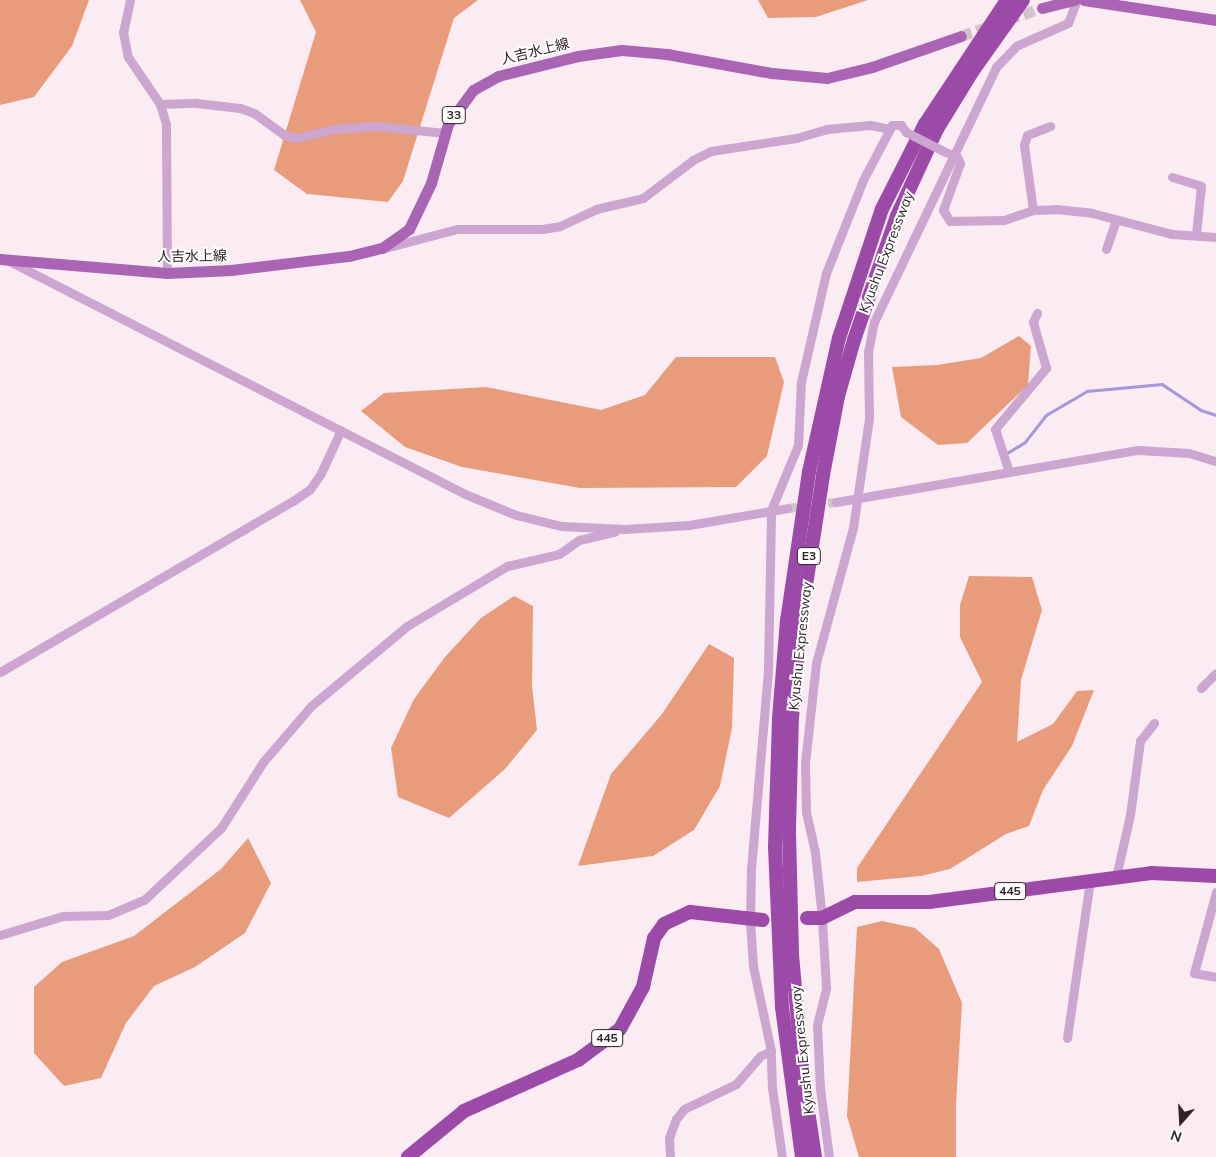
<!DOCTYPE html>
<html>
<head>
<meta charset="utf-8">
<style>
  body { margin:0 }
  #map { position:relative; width:1216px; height:1157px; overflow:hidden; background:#fbebf2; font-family:Mulish,"Noto Sans JP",sans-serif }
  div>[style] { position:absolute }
  .forest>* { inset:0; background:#e99c7c }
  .stream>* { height:2.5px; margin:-1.25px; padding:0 1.25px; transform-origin:1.25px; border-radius:1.25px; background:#a896dc }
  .minor-tunnel>* { height:9px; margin-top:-4.5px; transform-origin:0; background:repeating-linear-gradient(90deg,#d2c3ca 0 9px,transparent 0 13.5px) }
  .major-tunnel>* { height:11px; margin-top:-5.5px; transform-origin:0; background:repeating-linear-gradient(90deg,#d2c3ca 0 11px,transparent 0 16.5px) }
  .minor>* { height:9px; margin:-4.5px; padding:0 4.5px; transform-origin:4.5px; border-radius:4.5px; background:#cca6d1 }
  .major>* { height:11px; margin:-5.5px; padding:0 5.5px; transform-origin:5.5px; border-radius:5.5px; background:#a964b4 }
  .highway>* { height:14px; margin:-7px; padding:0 7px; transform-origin:7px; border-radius:7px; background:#9c4aa8 }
  .minor-bridge>* { height:9px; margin:-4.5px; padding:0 4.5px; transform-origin:4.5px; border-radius:4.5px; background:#cca6d1 }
  span { translate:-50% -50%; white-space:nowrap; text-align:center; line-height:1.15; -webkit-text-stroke:4px #fff; paint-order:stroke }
  .shield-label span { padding:1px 4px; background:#fff; border:1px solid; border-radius:4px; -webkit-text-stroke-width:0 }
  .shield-label { font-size:12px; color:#302229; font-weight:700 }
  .street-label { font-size:14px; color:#302229 }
  .north { position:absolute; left:1156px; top:1097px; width:50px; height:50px; -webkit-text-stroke:4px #fff; paint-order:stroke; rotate:199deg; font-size:14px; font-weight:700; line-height:20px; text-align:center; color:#302229 }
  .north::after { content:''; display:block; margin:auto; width:18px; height:22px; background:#302229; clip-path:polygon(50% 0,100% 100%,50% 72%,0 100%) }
</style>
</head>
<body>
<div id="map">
  <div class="forest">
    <div style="clip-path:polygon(0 0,89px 0,72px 46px,34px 97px,0 105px)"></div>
    <div style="clip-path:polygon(300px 0,478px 0,454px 18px,403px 181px,388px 202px,307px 194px,274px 170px,316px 32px)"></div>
    <div style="clip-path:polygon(758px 0,868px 0,816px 17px,768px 18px)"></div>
    <div style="clip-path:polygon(1019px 336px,1031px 346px,1028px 385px,967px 443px,938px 445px,901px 417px,892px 367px,937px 365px,981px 358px)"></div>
    <div style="clip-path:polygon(676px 357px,775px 357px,784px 382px,767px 456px,736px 487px,580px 488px,462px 467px,405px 447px,361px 411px,384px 393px,486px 387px,601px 410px,645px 395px)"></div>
    <div style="clip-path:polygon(969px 576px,1032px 577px,1042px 610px,1021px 680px,1017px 742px,1053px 724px,1077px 691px,1094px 690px,1072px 746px,1043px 790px,1029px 826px,1006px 834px,950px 869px,921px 876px,857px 882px,857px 868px,982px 682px,960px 637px,960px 605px)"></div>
    <div style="clip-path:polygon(514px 596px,533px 606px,532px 686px,537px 730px,505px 769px,449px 818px,398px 797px,391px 748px,414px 699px,445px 657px,481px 618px)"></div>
    <div style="clip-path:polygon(709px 644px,734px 658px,732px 728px,720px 786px,694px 830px,653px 856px,578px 866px,611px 774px,662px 714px)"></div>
    <div style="clip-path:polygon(248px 838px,271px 883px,245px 933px,195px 967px,154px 986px,126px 1023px,101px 1078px,64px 1086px,34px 1053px,34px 987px,62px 962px,134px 936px,221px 869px)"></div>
    <div style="clip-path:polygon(882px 921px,915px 928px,939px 949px,962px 1003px,956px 1104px,956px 1157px,859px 1157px,847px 1116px,857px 927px)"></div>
  </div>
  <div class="stream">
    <div style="left:1007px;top:453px;width:21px;rotate:-31deg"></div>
    <div style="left:1025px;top:442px;width:34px;rotate:-52deg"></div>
    <div style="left:1046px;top:415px;width:48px;rotate:-30.3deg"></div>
    <div style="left:1087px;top:391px;width:75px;rotate:-5.3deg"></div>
    <div style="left:1162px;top:384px;width:47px;rotate:33.7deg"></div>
    <div style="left:1201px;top:410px;width:16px;rotate:18deg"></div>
  </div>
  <div class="minor-tunnel">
    <div style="left:788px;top:508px;width:48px;rotate:-7.1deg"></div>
  </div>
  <div class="major-tunnel">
    <div style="left:1008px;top:19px;width:36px;rotate:-18deg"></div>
    <div style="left:961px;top:36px;width:34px;rotate:-19deg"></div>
  </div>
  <div class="minor">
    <div style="left:130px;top:0;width:33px;rotate:102deg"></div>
    <div style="left:123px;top:32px;width:25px;rotate:79deg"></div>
    <div style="left:128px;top:57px;width:57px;rotate:55.8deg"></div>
    <div style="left:948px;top:153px;width:10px;rotate:24deg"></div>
    <div style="left:957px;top:157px;width:7px;rotate:63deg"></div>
    <div style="left:960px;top:163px;width:50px;rotate:109.9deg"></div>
    <div style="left:943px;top:210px;width:13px;rotate:58deg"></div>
    <div style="left:950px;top:221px;width:54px;rotate:-1.1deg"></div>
    <div style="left:1004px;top:220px;width:31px;rotate:-19deg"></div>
    <div style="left:1033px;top:210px;width:23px;rotate:-2deg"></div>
    <div style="left:1056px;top:209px;width:36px;rotate:6deg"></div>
    <div style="left:1092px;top:213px;width:83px;rotate:14.7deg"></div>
    <div style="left:1172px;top:234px;width:44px;rotate:3.9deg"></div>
    <div style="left:1172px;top:177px;width:30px;rotate:17deg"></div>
    <div style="left:1201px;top:186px;width:48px;rotate:95.9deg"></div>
    <div style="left:1033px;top:210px;width:66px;rotate:-97.9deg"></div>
    <div style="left:1024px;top:145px;width:10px;rotate:-73deg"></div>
    <div style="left:1027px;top:135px;width:25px;rotate:-21deg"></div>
    <div style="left:385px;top:248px;width:74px;rotate:-14.8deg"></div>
    <div style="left:457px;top:229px;width:85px"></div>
    <div style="left:542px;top:229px;width:18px;rotate:-9deg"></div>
    <div style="left:560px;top:226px;width:40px;rotate:-25deg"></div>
    <div style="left:596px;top:209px;width:48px;rotate:-13.2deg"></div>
    <div style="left:643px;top:198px;width:63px;rotate:-37.2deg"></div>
    <div style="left:693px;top:160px;width:20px;rotate:-27deg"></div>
    <div style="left:711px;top:151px;width:86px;rotate:-8.7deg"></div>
    <div style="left:796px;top:138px;width:32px;rotate:-16deg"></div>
    <div style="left:827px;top:129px;width:43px;rotate:-5.3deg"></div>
    <div style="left:870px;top:125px;width:20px;rotate:11deg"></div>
    <div style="left:1106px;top:249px;width:31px;rotate:-71deg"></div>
    <div style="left:11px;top:262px;width:510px;rotate:27.07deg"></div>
    <div style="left:465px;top:494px;width:55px;rotate:22.4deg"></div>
    <div style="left:516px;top:515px;width:46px;rotate:13.7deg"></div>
    <div style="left:561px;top:526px;width:64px;rotate:2.7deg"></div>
    <div style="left:625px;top:529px;width:64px;rotate:-3.6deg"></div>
    <div style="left:689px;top:525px;width:100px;rotate:-9.7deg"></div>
    <div style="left:167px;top:273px;width:149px;rotate:-90.4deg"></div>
    <div style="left:166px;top:124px;width:21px;rotate:-107deg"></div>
    <div style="left:160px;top:104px;width:36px;rotate:-2deg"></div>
    <div style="left:196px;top:103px;width:44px;rotate:6.5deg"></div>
    <div style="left:240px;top:108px;width:15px;rotate:20deg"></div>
    <div style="left:254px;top:113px;width:37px;rotate:36deg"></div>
    <div style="left:284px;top:135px;width:13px;rotate:13deg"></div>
    <div style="left:297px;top:138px;width:38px;rotate:-14deg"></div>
    <div style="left:334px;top:129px;width:43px;rotate:-4deg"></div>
    <div style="left:377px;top:126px;width:68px;rotate:5.9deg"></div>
    <div style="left:1009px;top:472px;width:45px;rotate:-108deg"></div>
    <div style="left:995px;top:429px;width:80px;rotate:-50.1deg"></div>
    <div style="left:1046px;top:368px;width:48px;rotate:-105.8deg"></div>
    <div style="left:1033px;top:322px;width:10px;rotate:-66deg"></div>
    <div style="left:836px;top:502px;width:306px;rotate:-9.8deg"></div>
    <div style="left:1138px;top:450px;width:51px;rotate:3.4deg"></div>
    <div style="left:1189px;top:453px;width:28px;rotate:17deg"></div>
    <div style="left:0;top:672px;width:339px;rotate:-30.3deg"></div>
    <div style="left:293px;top:501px;width:21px;rotate:-35deg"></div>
    <div style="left:310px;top:489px;width:19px;rotate:-55deg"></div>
    <div style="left:321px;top:473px;width:47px;rotate:-65.1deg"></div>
    <div style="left:1201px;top:688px;width:21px;rotate:-45deg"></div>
    <div style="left:1116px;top:877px;width:64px;rotate:-77.3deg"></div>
    <div style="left:1130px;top:815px;width:75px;rotate:-82.3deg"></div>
    <div style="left:1140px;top:741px;width:23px;rotate:-52deg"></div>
    <div style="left:1216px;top:892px;width:84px;rotate:105.2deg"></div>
    <div style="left:1194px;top:973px;width:22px;rotate:10deg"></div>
    <div style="left:0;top:935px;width:66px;rotate:-16.8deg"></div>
    <div style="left:63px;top:916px;width:45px;rotate:-1.3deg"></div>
    <div style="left:108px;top:915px;width:39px;rotate:-23deg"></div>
    <div style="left:144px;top:900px;width:105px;rotate:-43.1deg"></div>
    <div style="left:221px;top:828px;width:78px;rotate:-57.5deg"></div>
    <div style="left:263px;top:762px;width:74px;rotate:-49.4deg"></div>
    <div style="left:311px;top:706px;width:125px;rotate:-39.8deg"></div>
    <div style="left:407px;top:626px;width:117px;rotate:-31deg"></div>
    <div style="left:507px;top:566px;width:53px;rotate:-13deg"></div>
    <div style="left:559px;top:554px;width:24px;rotate:-35deg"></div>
    <div style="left:579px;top:540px;width:37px;rotate:-13deg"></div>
    <div style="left:1067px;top:1038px;width:159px;rotate:-81.7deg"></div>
    <div style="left:670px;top:1157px;width:19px;rotate:-93deg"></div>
    <div style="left:669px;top:1138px;width:20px;rotate:-70deg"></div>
    <div style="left:676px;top:1119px;width:13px;rotate:-51deg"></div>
    <div style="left:684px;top:1109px;width:58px;rotate:-25.7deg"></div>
    <div style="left:736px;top:1084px;width:37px;rotate:-49deg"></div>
    <div style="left:760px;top:1056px;width:12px;rotate:-24deg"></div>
    <div style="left:782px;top:1157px;width:70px;rotate:-98.2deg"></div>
    <div style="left:772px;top:1088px;width:37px;rotate:-92deg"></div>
    <div style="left:771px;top:1051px;width:87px;rotate:-102deg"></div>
    <div style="left:753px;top:966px;width:45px;rotate:-93.8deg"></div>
    <div style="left:750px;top:921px;width:52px;rotate:-88.9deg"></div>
    <div style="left:751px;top:869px;width:200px;rotate:-85.1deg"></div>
    <div style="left:768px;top:670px;width:160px;rotate:-88.9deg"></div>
    <div style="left:771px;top:510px;width:70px;rotate:-67.4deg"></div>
    <div style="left:798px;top:445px;width:63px;rotate:-87.3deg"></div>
    <div style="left:801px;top:382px;width:112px;rotate:-77.1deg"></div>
    <div style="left:826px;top:273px;width:100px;rotate:-68.3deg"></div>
    <div style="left:863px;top:180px;width:62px;rotate:-62.2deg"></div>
    <div style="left:892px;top:125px;width:9px"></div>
    <div style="left:901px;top:125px;width:9px;rotate:54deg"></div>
    <div style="left:829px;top:1157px;width:69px;rotate:-97.5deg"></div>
    <div style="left:820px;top:1089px;width:64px;rotate:-92.7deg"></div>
    <div style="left:817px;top:1025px;width:38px;rotate:-76deg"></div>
    <div style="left:826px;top:988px;width:70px;rotate:-93.3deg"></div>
    <div style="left:822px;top:918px;width:66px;rotate:-96.1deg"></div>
    <div style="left:815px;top:852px;width:41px;rotate:-102.7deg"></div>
    <div style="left:806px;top:812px;width:49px;rotate:-91.2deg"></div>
    <div style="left:805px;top:763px;width:101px;rotate:-83.7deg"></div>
    <div style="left:816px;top:663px;width:140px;rotate:-74.7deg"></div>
    <div style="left:853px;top:528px;width:111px;rotate:-81.7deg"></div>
    <div style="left:869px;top:418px;width:66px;rotate:-90.9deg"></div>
    <div style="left:868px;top:352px;width:31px;rotate:-79deg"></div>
    <div style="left:874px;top:322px;width:283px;rotate:-64.4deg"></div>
    <div style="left:996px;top:67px;width:29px;rotate:-46deg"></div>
    <div style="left:1016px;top:46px;width:57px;rotate:-23.9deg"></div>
    <div style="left:1068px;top:23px;width:25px;rotate:-69deg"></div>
  </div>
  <div class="major">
    <div style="left:1084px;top:0;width:134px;rotate:8.6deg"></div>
    <div style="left:1042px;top:8px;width:34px;rotate:-14deg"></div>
    <div style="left:0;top:259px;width:168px;rotate:4.8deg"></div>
    <div style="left:167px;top:273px;width:64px;rotate:-2.7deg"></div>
    <div style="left:231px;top:270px;width:119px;rotate:-6.8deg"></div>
    <div style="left:349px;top:256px;width:34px;rotate:-14deg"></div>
    <div style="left:382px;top:248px;width:33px;rotate:-35deg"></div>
    <div style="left:409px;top:229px;width:51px;rotate:-64.4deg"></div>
    <div style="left:431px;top:183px;width:61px;rotate:-73.9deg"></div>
    <div style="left:448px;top:124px;width:42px;rotate:-53.7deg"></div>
    <div style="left:473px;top:90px;width:29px;rotate:-29deg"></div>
    <div style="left:498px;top:76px;width:82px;rotate:-14deg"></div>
    <div style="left:578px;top:56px;width:44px;rotate:-7.8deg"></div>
    <div style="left:622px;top:50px;width:45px;rotate:5.1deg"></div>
    <div style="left:667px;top:54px;width:107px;rotate:10.3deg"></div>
    <div style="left:772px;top:73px;width:55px;rotate:5.2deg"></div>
    <div style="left:827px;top:78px;width:46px;rotate:-13.7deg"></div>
    <div style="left:872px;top:67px;width:94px;rotate:-19.2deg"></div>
  </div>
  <div class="highway">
    <div style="left:807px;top:918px;width:15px"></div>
    <div style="left:822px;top:918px;width:37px;rotate:-26deg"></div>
    <div style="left:855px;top:902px;width:74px"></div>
    <div style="left:929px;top:902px;width:224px;rotate:-7.4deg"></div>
    <div style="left:1151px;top:873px;width:65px;rotate:2.6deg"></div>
    <div style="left:408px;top:1157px;width:72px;rotate:-39.4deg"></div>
    <div style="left:464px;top:1111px;width:125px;rotate:-24.1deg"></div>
    <div style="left:578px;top:1060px;width:52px;rotate:-36.4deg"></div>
    <div style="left:620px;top:1029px;width:48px;rotate:-61.3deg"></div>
    <div style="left:643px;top:987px;width:50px;rotate:-77.3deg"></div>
    <div style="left:654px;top:938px;width:17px;rotate:-54deg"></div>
    <div style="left:664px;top:924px;width:29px;rotate:-25deg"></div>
    <div style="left:690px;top:912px;width:73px;rotate:6.3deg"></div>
    <div style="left:802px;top:1157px;width:151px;rotate:-97.6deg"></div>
    <div style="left:782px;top:1007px;width:160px;rotate:-92.5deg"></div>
    <div style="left:775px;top:847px;width:129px;rotate:-88.2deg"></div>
    <div style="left:779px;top:718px;width:97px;rotate:-85.3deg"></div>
    <div style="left:787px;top:621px;width:151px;rotate:-81.6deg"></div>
    <div style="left:809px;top:472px;width:137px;rotate:-77.4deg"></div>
    <div style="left:839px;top:338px;width:136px;rotate:-71.6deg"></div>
    <div style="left:882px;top:209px;width:95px;rotate:-63.2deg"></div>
    <div style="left:925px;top:124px;width:149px;rotate:-56.5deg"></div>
    <div style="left:815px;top:1157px;width:80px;rotate:-98.6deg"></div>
    <div style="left:803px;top:1078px;width:123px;rotate:-95.1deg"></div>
    <div style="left:792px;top:955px;width:126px;rotate:-91.4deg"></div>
    <div style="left:789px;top:829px;width:111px;rotate:-88.5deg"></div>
    <div style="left:792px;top:718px;width:94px;rotate:-85.1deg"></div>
    <div style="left:800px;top:624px;width:151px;rotate:-81.2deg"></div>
    <div style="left:823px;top:475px;width:80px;rotate:-79.2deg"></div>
    <div style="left:838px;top:396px;width:58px;rotate:-74.1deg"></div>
    <div style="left:854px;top:340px;width:131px;rotate:-70.9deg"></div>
    <div style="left:897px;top:216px;width:96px;rotate:-65.3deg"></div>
    <div style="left:937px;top:129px;width:67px;rotate:-58.4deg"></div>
    <div style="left:972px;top:72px;width:88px;rotate:-54.7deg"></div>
  </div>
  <div class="minor-bridge">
    <div style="left:906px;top:132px;width:44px;rotate:27.1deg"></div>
  </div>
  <div class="shield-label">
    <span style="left:454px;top:115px">33</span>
    <span style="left:809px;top:556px">E3</span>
    <span style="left:1010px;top:891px">445</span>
    <span style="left:607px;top:1038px">445</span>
  </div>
  <div class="street-label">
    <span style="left:535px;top:51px;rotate:-14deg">人吉水上線</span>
    <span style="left:886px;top:252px;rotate:-69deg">Kyushu Expressway</span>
    <span style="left:192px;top:256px;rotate:-1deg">人吉水上線</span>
    <span style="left:800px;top:646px;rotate:-84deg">Kyushu Expressway</span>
    <span style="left:802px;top:1050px;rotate:-96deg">Kyushu Expressway</span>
  </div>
  <div class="north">N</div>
</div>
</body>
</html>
